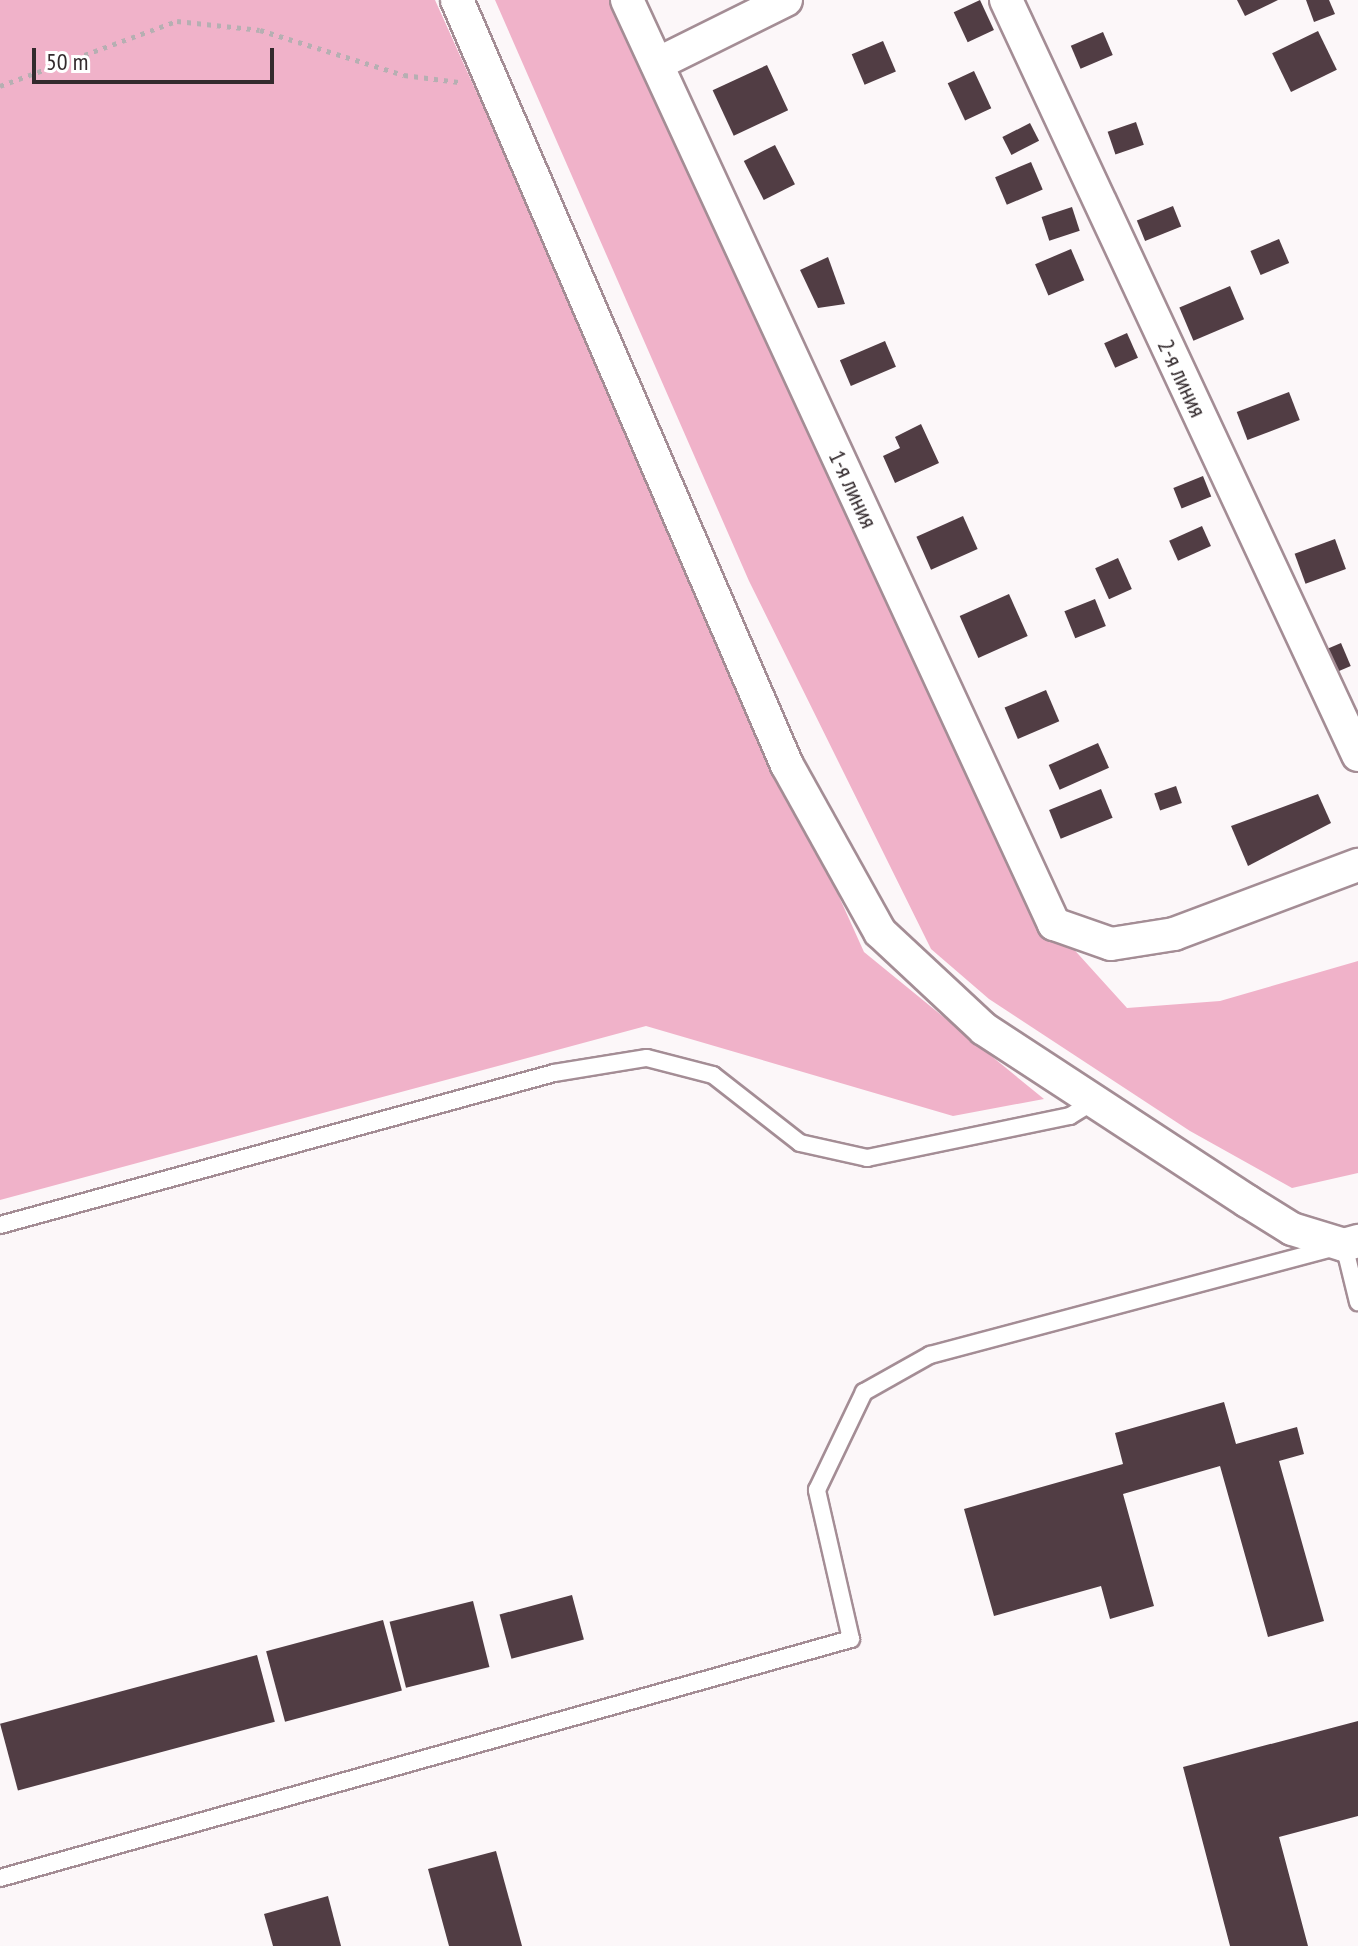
<!DOCTYPE html>
<html>
<head>
<meta charset="utf-8">
<style>
  body { margin:0 }
  #map { position:relative; width:1358px; height:1946px; overflow:hidden; background:#fcf7f9; font-family:"PT Sans Narrow",sans-serif }
  div>[style] { position:absolute }
  .green>* { inset:0; background:#f0b2c9 }
  .building>* { inset:0; background:#513d44; transform-origin:0 0 }
  .path>* { height:5px; margin-top:-2.5px; transform-origin:0; background:repeating-linear-gradient(90deg,#b6afb2 0 4px,transparent 0 10px) }
  .roads { filter:drop-shadow(2px 0 #a48d95) drop-shadow(-2px 0 #a48d95) drop-shadow(0 2px #a48d95) drop-shadow(0 -2px #a48d95) }
  .lane>* { height:16px; margin:-8px; padding:0 8px; transform-origin:8px; border-radius:8px; background:#fff }
  .street>* { height:32px; margin:-16px; padding:0 16px; transform-origin:16px; border-radius:16px; background:#fff }
  span { translate:-50% -50%; white-space:nowrap; text-align:center; line-height:1.15; -webkit-text-stroke:8px #fff; paint-order:stroke }
  .street-label { font-size:24px; color:#332a2d }
  .scale { position:absolute; left:32px; top:48px; width:242px; height:36px; box-sizing:border-box; border:4px solid #332a2d; border-top:0; padding-left:10px; font-size:24px; line-height:28px; white-space:nowrap; color:#332a2d; -webkit-text-stroke:6px #fff; paint-order:stroke }
</style>
</head>
<body>
<div id="map">
  <div class="green">
    <div style="clip-path:polygon(0 0,435px 0,864px 952px,1044px 1099px,953px 1116px,646px 1026px,0 1200px)"></div>
    <div style="clip-path:polygon(495px 0,610px 0,1060px 934px,1127px 1008px,1220px 1001px,1358px 961px,1358px 1173px,1292px 1188px,1190px 1131px,989px 999px,931px 949px,749px 581px)"></div>
  </div>
  <div class="building">
    <div style="left:980px;top:0;width:33px;height:29px;rotate:65deg"></div>
    <div style="clip-path:polygon(1237px 0,1278px 0,1245px 16px)"></div>
    <div style="clip-path:polygon(1306px 0,1329px 0,1335px 14px,1314px 22px)"></div>
    <div style="left:1318px;top:31px;width:43px;height:51px;rotate:64deg"></div>
    <div style="left:1103px;top:32px;width:25px;height:35px;rotate:67deg"></div>
    <div style="left:883px;top:41px;width:33px;height:34px;rotate:67deg"></div>
    <div style="left:767px;top:65px;width:50px;height:60px;rotate:65deg"></div>
    <div style="left:974px;top:71px;width:41px;height:29px;rotate:65deg"></div>
    <div style="left:1136px;top:122px;width:24px;height:30px;rotate:71deg"></div>
    <div style="left:1030px;top:123px;width:20px;height:31px;rotate:63deg"></div>
    <div style="left:775px;top:145px;width:44px;height:35px;rotate:63deg"></div>
    <div style="left:1031px;top:162px;width:30px;height:39px;rotate:67deg"></div>
    <div style="left:1173px;top:206px;width:22px;height:39px;rotate:68deg"></div>
    <div style="left:1072px;top:207px;width:25px;height:32px;rotate:72deg"></div>
    <div style="left:1279px;top:239px;width:26px;height:31px;rotate:67deg"></div>
    <div style="left:1071px;top:249px;width:34px;height:39px;rotate:67deg"></div>
    <div style="clip-path:polygon(828px 257px,845px 304px,818px 308px,800px 270px)"></div>
    <div style="left:1230px;top:286px;width:36px;height:55px;rotate:67deg"></div>
    <div style="left:1127px;top:333px;width:27px;height:25px;rotate:66deg"></div>
    <div style="left:885px;top:341px;width:28px;height:49px;rotate:67deg"></div>
    <div style="left:1289px;top:392px;width:30px;height:56px;rotate:69deg"></div>
    <div style="clip-path:polygon(921px 424px,939px 463px,895px 483px,883px 456px,900px 448px,895px 437px)"></div>
    <div style="left:1203px;top:476px;width:22px;height:32px;rotate:68deg"></div>
    <div style="left:963px;top:516px;width:36px;height:51px;rotate:66deg"></div>
    <div style="left:1202px;top:526px;width:22px;height:36px;rotate:66deg"></div>
    <div style="left:1335px;top:539px;width:32px;height:43px;rotate:70deg"></div>
    <div style="left:1118px;top:558px;width:34px;height:25px;rotate:66deg"></div>
    <div style="left:1009px;top:594px;width:46px;height:54px;rotate:66deg"></div>
    <div style="left:1095px;top:599px;width:29px;height:33px;rotate:68deg"></div>
    <div style="left:1341px;top:643px;width:25px;height:21px;rotate:67deg"></div>
    <div style="left:1046px;top:690px;width:34px;height:45px;rotate:67deg"></div>
    <div style="left:1098px;top:743px;width:27px;height:54px;rotate:66deg"></div>
    <div style="left:1176px;top:786px;width:18px;height:23px;rotate:71deg"></div>
    <div style="left:1101px;top:789px;width:31px;height:56px;rotate:68deg"></div>
    <div style="clip-path:polygon(1318px 794px,1331px 823px,1248px 866px,1231px 826px)"></div>
    <div style="clip-path:polygon(1224px 1402px,1236px 1444px,1297px 1427px,1304px 1454px,1279px 1461px,1324px 1621px,1268px 1637px,1220px 1466px,1123px 1494px,1154px 1606px,1110px 1619px,1101px 1586px,994px 1616px,964px 1509px,1123px 1464px,1115px 1433px)"></div>
    <div style="left:572px;top:1595px;width:46px;height:75px;rotate:75deg"></div>
    <div style="left:473px;top:1601px;width:68px;height:86px;rotate:76deg"></div>
    <div style="left:383px;top:1620px;width:73px;height:121px;rotate:75deg"></div>
    <div style="left:257px;top:1655px;width:69px;height:266px;rotate:75deg"></div>
    <div style="clip-path:polygon(1358px 1721px,1358px 1816px,1279px 1837px,1308px 1946px,1230px 1946px,1183px 1767px)"></div>
    <div style="clip-path:polygon(496px 1851px,522px 1946px,449px 1946px,428px 1869px)"></div>
    <div style="clip-path:polygon(328px 1896px,341px 1946px,273px 1946px,264px 1914px)"></div>
  </div>
  <div class="path">
    <div style="left:0;top:86px;width:189px;rotate:-20.2deg"></div>
    <div style="left:177px;top:21px;width:83px;rotate:6.2deg"></div>
    <div style="left:260px;top:30px;width:151px;rotate:17.4deg"></div>
    <div style="left:404px;top:75px;width:55px;rotate:7.3deg"></div>
  </div>
  <div class="roads">
    <div class="lane">
      <div style="left:0;top:1225px;width:574px;rotate:-15.34deg"></div>
      <div style="left:554px;top:1073px;width:94px;rotate:-9.2deg"></div>
      <div style="left:647px;top:1058px;width:68px;rotate:14.4deg"></div>
      <div style="left:713px;top:1075px;width:110px;rotate:38deg"></div>
      <div style="left:800px;top:1143px;width:69px;rotate:12.6deg"></div>
      <div style="left:867px;top:1158px;width:207px;rotate:-11.7deg"></div>
      <div style="left:1070px;top:1116px;width:28px;rotate:-32deg"></div>
      <div style="left:0;top:1878px;width:884px;rotate:-15.69deg"></div>
      <div style="left:851px;top:1639px;width:153px;rotate:-102.9deg"></div>
      <div style="left:817px;top:1490px;width:109px;rotate:-64.4deg"></div>
      <div style="left:864px;top:1392px;width:76px;rotate:-29.3deg"></div>
      <div style="left:930px;top:1355px;width:428px;rotate:-14.9deg"></div>
      <div style="left:1344px;top:1245px;width:59px;rotate:76.2deg"></div>
    </div>
    <div class="street">
      <div style="left:457px;top:0;width:833px;rotate:66.67deg"></div>
      <div style="left:787px;top:765px;width:191px;rotate:60.9deg"></div>
      <div style="left:880px;top:932px;width:142px;rotate:43deg"></div>
      <div style="left:984px;top:1029px;width:314px;rotate:33.2deg"></div>
      <div style="left:1247px;top:1201px;width:53px;rotate:31.9deg"></div>
      <div style="left:1292px;top:1229px;width:54px;rotate:17.1deg"></div>
      <div style="left:1344px;top:1245px;width:15px;rotate:-16deg"></div>
      <div style="left:627px;top:0;width:1018px;rotate:65.2deg"></div>
      <div style="left:1054px;top:924px;width:60px;rotate:19.3deg"></div>
      <div style="left:1111px;top:944px;width:64px;rotate:-9deg"></div>
      <div style="left:1174px;top:934px;width:197px;rotate:-20.6deg"></div>
      <div style="left:1006px;top:0;width:833px;rotate:65deg"></div>
      <div style="left:657px;top:64px;width:144px;rotate:-26.4deg"></div>
    </div>
  </div>
  <div class="street-label">
    <span style="left:1182px;top:378px;rotate:65deg">2-я линия</span>
    <span style="left:853px;top:489px;rotate:65deg">1-я линия</span>
  </div>
  <div class="scale">50 m</div>
</div>
</body>
</html>
